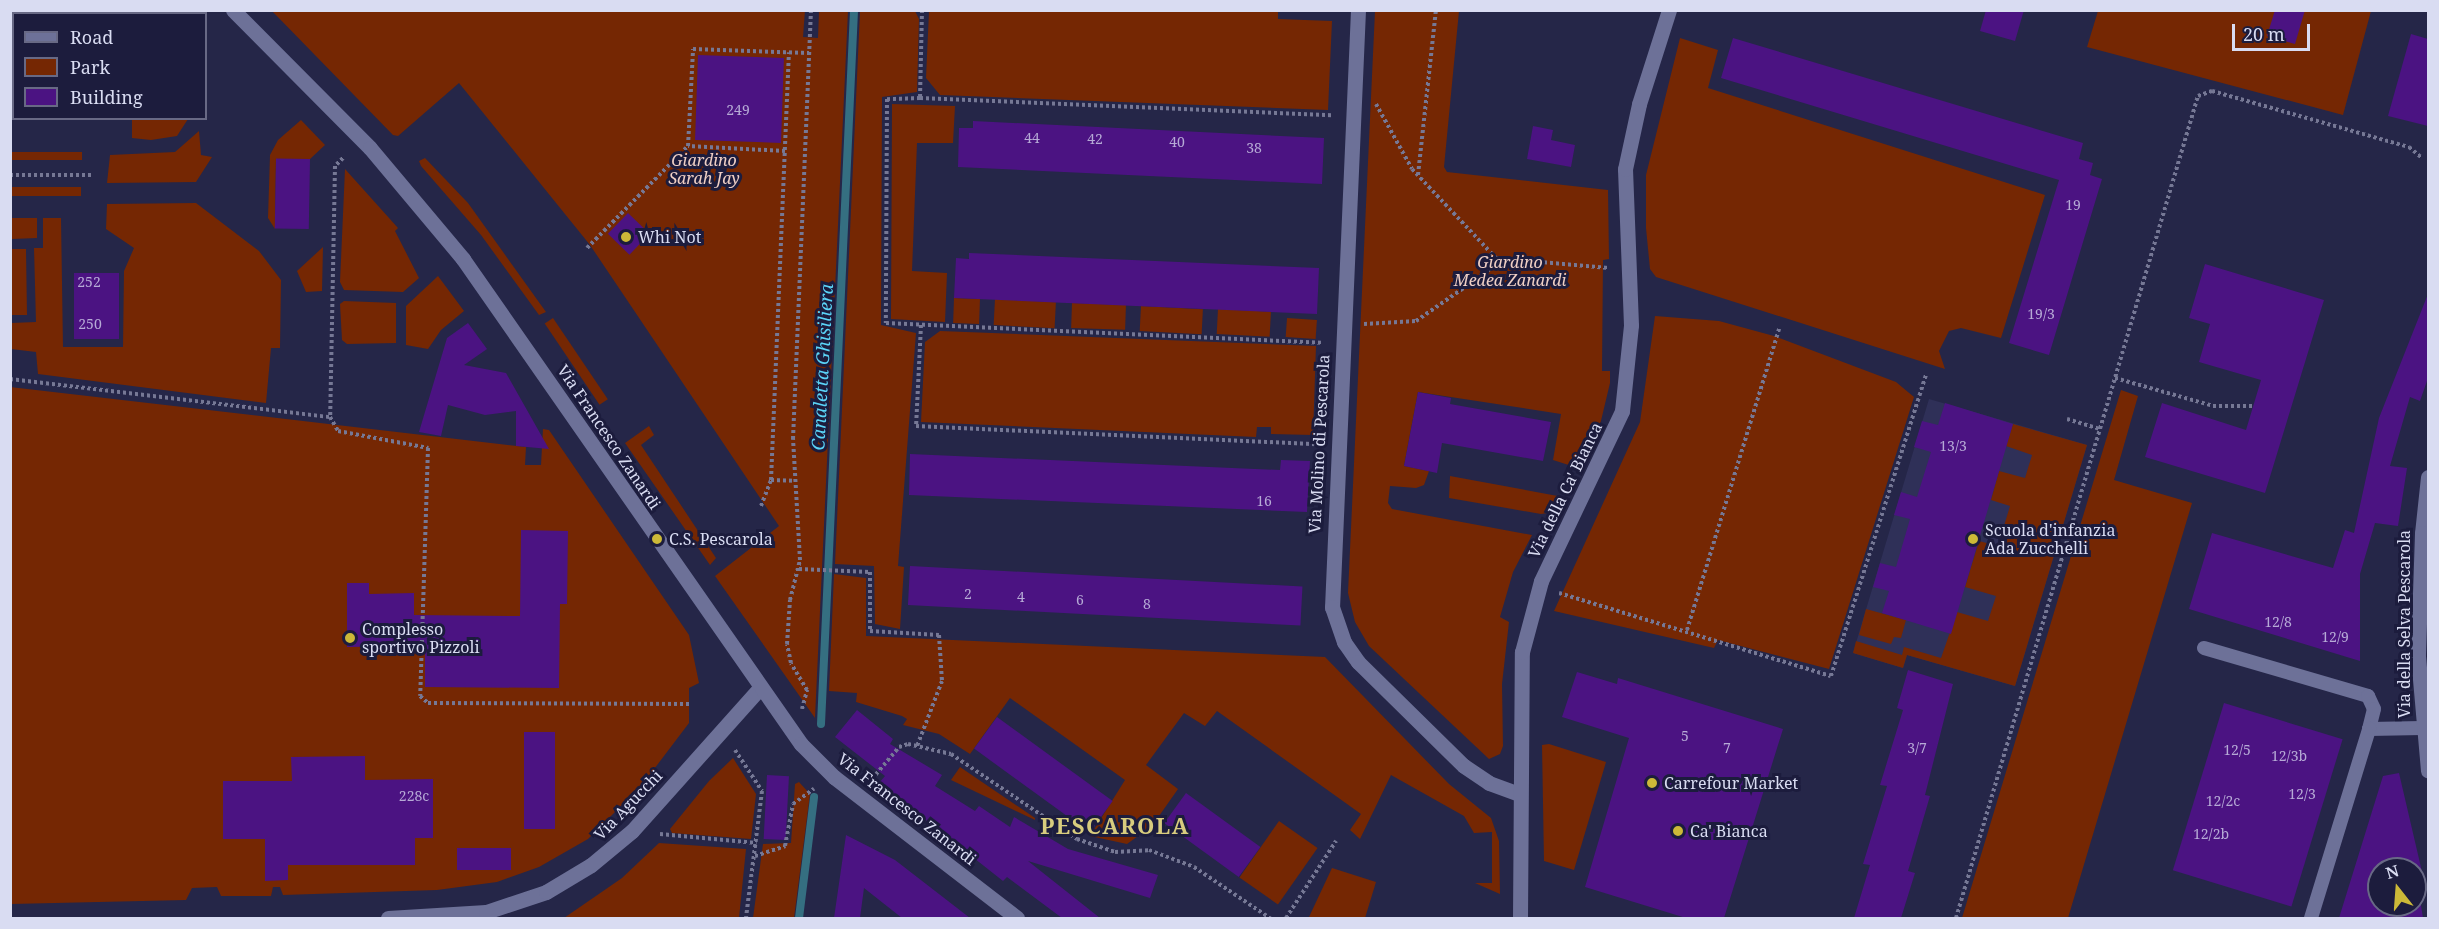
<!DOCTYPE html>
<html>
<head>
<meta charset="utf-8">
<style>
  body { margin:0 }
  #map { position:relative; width:2439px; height:929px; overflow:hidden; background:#252648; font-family:"Noto Serif",serif }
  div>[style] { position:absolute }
  .built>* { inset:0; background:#2f3058 }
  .green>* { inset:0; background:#752703; transform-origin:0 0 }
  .stream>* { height:8px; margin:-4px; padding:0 4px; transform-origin:4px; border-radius:4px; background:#356f81 }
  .building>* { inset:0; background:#4b1382; transform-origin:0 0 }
  .path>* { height:4px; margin-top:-2px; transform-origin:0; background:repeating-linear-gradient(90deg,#767895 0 3px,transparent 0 6px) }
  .lane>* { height:14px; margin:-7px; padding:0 7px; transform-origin:7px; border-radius:7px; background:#6d7198 }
  .street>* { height:15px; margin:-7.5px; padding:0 7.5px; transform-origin:7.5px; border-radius:7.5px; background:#6d7198 }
  .secondary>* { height:15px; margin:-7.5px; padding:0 7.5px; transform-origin:7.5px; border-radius:7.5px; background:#6d7198 }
  .dots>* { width:16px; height:16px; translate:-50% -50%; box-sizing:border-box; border:3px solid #1c1c3d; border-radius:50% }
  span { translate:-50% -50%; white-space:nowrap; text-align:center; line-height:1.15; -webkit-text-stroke:6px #1c1c3d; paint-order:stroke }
  .number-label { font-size:14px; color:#b6aad6 }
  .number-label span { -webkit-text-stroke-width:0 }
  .park-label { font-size:16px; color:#f0d0c5; font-style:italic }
  .poi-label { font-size:16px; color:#d9dcf2 }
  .left { translate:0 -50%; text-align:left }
  .street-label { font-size:16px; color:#d9dcf2 }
  .water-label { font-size:18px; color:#5bd4f8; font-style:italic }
  .district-label { font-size:22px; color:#d8cc7e; font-weight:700; letter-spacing:1.5px }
  .frame { position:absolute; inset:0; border:12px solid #d9dcf2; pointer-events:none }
  .legend { position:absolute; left:12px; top:12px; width:195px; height:108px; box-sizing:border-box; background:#1c1c3d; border:2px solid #686985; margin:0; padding:8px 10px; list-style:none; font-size:18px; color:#d9dcf2 }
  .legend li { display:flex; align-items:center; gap:12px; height:30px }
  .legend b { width:30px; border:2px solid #686985 }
  .north { position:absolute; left:2367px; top:857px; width:60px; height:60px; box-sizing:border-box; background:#1c1c3d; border:2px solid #686985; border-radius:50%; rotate:343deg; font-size:16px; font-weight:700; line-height:24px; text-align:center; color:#d9dcf2 }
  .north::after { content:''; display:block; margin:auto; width:21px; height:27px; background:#ccb938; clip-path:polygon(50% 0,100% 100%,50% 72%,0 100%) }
  .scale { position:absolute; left:2232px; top:24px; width:78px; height:27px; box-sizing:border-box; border:3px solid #d9dcf2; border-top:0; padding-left:8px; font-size:18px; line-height:21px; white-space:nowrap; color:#d9dcf2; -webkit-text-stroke:4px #1c1c3d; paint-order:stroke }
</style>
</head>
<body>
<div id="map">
  <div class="built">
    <div style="clip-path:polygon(1929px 399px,2087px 445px,2015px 686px,1907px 655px,1903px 668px,1853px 653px)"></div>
  </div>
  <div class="green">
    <div style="clip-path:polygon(805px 10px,803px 37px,818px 38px,819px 11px,848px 11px,815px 718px,715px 576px,779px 526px,590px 245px,459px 83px,398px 136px,393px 135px,272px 11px)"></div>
    <div style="clip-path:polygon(860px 11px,915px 11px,919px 19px,917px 92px,882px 97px,881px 325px,916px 333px,898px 566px,904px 567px,900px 629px,875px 624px,874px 566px,835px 564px)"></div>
    <div style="clip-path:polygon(1278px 11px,1278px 19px,1332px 21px,1328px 110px,940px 95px,926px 78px,929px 11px)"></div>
    <div style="clip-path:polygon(1375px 11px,1459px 11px,1444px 167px,1447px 172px,1608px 190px,1609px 259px,1603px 260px,1602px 371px,1610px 371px,1610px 383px,1600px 425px,1578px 468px,1553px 460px,1561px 414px,1418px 392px,1404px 466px,1429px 471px,1424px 485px,1416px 488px,1390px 486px,1388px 503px,1392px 509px,1532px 535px,1513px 572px,1500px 617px,1509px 622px,1502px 684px,1503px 746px,1500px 754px,1489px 759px,1369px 646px,1355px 622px,1348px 593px)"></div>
    <div style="clip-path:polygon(2098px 11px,2371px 11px,2343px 115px,2087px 47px)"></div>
    <div style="clip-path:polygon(1680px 38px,1718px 50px,1708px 88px,2045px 195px,2001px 338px,1961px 328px,1949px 331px,1939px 351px,1945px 369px,1656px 277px,1650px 269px,1646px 228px,1646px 175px)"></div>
    <div style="clip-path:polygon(892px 104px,955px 106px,953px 143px,917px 143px,912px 271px,947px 273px,945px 322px,891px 319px)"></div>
    <div style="clip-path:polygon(132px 119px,132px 118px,188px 119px,177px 136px,151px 140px,132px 138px)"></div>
    <div style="clip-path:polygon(301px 120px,325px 145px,310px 159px,276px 160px,275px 229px,268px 218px,270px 155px,278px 140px)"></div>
    <div style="clip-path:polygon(199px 131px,201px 155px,212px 157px,196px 182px,107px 183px,110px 155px,175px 152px)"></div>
    <div style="left:11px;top:152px;width:71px;height:8px"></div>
    <div style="clip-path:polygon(425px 158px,468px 203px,546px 312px,539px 315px,481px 235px,421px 166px,419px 161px)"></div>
    <div style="clip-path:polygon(345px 169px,398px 228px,395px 231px,419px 278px,403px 292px,344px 290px,340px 282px)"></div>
    <div style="left:11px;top:187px;width:70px;height:9px"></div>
    <div style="clip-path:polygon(196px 203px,259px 251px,281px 280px,280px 348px,271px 348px,266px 403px,38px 374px,36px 352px,11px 349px,11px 323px,36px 322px,34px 248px,43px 248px,43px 218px,61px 218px,63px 347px,123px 347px,124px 271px,134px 248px,106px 229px,107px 204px)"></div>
    <div style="clip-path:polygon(11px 218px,37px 218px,37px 238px,12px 239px,12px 249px,26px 249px,27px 315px,11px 315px)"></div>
    <div style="clip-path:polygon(323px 247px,322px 291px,306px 292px,297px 271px)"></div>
    <div style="clip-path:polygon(438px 276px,464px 311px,441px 330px,428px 349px,406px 345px,406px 306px)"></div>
    <div style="left:954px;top:298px;width:26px;height:25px;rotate:2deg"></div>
    <div style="left:995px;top:299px;width:61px;height:26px;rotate:3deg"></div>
    <div style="clip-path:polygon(344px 301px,396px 303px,396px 343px,347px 344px,342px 340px,340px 304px)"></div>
    <div style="left:1072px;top:303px;width:54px;height:25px;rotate:2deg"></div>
    <div style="left:1141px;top:306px;width:62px;height:25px;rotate:3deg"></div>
    <div style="left:1218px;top:309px;width:53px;height:25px;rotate:3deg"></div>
    <div style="clip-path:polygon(1655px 316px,1719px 321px,1774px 336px,1896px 382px,1914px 397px,1829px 669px,1718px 640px,1714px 648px,1554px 611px,1640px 422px)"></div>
    <div style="left:553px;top:318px;width:98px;height:10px;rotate:56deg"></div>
    <div style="left:1287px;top:318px;width:30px;height:19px;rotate:4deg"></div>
    <div style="clip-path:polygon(940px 331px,1316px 346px,1313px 435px,1271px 434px,1271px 427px,1257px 427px,1256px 437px,921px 422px,925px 342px)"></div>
    <div style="clip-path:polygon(10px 387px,526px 447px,525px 465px,541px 465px,543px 429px,549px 430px,689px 635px,699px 683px,689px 688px,689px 723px,642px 785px,588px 839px,539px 867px,497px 882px,437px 890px,283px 895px,280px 887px,273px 887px,271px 896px,221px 896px,217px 887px,192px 888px,186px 900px,11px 904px)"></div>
    <div style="clip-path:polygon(2121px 390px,2138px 396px,2114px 480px,2192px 503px,2068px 918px,1962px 918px)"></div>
    <div style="clip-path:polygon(2013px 424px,2087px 445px,2015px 686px,1907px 655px,1903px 668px,1853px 653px,1856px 641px,1902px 655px,1904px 647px,1941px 658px,1957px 612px,1988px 621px,1996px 596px,1965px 587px,1979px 541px,1998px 546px,2010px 506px,1991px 500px,1999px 471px,2025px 478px,2032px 455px,2006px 446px)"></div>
    <div style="clip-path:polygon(649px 426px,654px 435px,641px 445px,716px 558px,710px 565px,625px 443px)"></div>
    <div style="clip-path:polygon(1450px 476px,1563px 497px,1554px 512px,1541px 514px,1449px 498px)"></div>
    <div style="clip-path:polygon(834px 574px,866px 578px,866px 636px,1325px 657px,1449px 784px,1491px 818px,1499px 841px,1500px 894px,1475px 883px,1492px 883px,1492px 832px,1474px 833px,1464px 816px,1391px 775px,1360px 839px,1350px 830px,1361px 814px,1217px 711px,1205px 726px,1184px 713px,1146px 765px,1178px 789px,1152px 826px,1127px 844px,1090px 836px,1125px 780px,1010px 698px,970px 754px,939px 734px,903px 725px,907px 719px,902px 716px,856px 702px,857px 693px,829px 691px)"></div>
    <div style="clip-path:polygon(1866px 609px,1906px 620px,1901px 638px,1894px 637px,1891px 644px,1859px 635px)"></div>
    <div style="clip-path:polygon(1549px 744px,1606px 762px,1574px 870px,1544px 861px,1542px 745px)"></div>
    <div style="clip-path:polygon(733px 758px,756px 794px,751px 839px,672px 833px,670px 829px,709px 781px)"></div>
    <div style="clip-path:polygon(960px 767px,1035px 818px,1035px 820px,951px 780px)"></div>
    <div style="clip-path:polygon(799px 782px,810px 794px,794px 918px,753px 918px,763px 844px,791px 843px,795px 784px)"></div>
    <div style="left:1279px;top:821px;width:47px;height:69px;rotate:35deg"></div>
    <div style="clip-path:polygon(659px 843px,746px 849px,739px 918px,564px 918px,622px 878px)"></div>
    <div style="clip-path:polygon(1332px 868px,1376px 882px,1365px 918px,1309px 917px)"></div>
  </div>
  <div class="stream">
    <div style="left:821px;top:724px;width:715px;rotate:-87.35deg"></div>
    <div style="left:799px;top:918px;width:122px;rotate:-82.9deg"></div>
  </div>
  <div class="building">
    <div style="clip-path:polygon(1986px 10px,2024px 10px,2015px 41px,1980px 31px)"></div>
    <div style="clip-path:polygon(2275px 10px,2305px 10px,2295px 44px,2267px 36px)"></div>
    <div style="clip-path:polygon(2411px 34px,2428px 39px,2428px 126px,2388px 116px)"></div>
    <div style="clip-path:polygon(1733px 38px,2083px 143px,2079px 159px,2093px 163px,2090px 175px,2102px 179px,2049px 355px,2009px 343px,2059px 180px,1721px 78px)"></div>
    <div style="left:698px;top:55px;width:86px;height:85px;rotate:2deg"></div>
    <div style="clip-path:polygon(973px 121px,1324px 138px,1322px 184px,958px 167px,959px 128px,973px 128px)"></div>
    <div style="clip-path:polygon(1533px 126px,1553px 130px,1551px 140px,1575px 145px,1571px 167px,1527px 159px)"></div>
    <div style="left:310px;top:159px;width:70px;height:34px;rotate:91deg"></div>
    <div style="left:628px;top:213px;width:30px;height:29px;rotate:44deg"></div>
    <div style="clip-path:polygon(969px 253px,1319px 268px,1317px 314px,954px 298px,956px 258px,969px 259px)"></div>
    <div style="clip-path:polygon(2205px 264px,2324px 300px,2265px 493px,2145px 457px,2162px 403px,2246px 430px,2261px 380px,2199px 362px,2210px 324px,2189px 318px)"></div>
    <div style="left:74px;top:273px;width:45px;height:66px"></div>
    <div style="clip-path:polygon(2428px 294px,2428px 378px,2420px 401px,2410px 397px,2390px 466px,2407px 468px,2398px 526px,2375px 523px,2360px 574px,2360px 661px,2189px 609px,2212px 533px,2333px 568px,2345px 530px,2354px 533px,2379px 418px)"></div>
    <div style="clip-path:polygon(468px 323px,487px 349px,464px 365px,506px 373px,549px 449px,516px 446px,516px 411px,485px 415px,448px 405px,441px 436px,419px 432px,447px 338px)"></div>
    <div style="clip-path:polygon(1418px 392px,1451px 398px,1450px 404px,1551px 422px,1543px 461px,1442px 443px,1437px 473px,1404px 466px)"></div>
    <div style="clip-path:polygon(1945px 403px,2013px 424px,1951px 634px,1882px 613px,1889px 591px,1873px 587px,1880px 563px,1896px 567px,1910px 519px,1894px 515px,1901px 492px,1917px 497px,1931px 452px,1914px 447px,1922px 421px,1938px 425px)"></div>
    <div style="clip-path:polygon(910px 454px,1280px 470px,1281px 460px,1310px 461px,1307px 512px,909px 495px)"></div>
    <div style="clip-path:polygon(521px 530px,568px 531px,567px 604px,560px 604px,559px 688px,425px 687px,425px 646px,347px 647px,347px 583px,369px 583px,369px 594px,414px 593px,414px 615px,520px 616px)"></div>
    <div style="left:910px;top:566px;width:393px;height:39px;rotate:3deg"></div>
    <div style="clip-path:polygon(1908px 670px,1953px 684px,1925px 795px,1930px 796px,1908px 871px,1915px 873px,1901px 918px,1854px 918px,1870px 865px,1863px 864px,1887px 786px,1880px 785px,1903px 710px,1897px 708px)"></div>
    <div style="clip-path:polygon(1577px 672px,1617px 684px,1618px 678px,1783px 729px,1724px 918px,1686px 918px,1585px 887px,1629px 738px,1562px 717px)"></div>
    <div style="left:2224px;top:703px;width:124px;height:175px;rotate:17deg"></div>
    <div style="clip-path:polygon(857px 710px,893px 739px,890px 744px,942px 775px,935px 786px,975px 811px,979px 806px,1010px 827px,1014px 817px,1068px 849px,1158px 875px,1150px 898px,1028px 861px,1100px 918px,1062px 918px,1007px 877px,1003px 881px,879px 783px,885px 776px,835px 737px)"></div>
    <div style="left:997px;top:717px;width:143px;height:39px;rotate:36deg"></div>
    <div style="left:524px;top:732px;width:31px;height:97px"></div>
    <div style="clip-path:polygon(365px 756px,365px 780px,433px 779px,433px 838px,415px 838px,415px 865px,288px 865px,288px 880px,265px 881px,265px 839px,223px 839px,223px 781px,292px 781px,291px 757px)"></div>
    <div style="clip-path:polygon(evenodd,2399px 773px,2423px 876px,2416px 874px,2423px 918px,2339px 918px,2383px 776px,2399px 773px,2379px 869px,2415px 869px,2415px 905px,2379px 905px,2379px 869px)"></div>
    <div style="left:767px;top:775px;width:22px;height:64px;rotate:3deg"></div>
    <div style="left:1186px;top:793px;width:92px;height:37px;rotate:36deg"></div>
    <div style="clip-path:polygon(846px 835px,895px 860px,970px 918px,902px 918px,864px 888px,860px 918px,834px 918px)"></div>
    <div style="left:457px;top:848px;width:54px;height:22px"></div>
  </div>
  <div class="path">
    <div style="left:922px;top:10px;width:88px;rotate:91.3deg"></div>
    <div style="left:920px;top:98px;width:412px;rotate:2.4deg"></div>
    <div style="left:920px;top:98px;width:33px;rotate:178deg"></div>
    <div style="left:887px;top:99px;width:224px;rotate:90.3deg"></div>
    <div style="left:886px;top:323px;width:436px;rotate:2.6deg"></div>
    <div style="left:1376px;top:104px;width:74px;rotate:61deg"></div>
    <div style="left:1412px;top:169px;width:122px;rotate:46.7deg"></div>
    <div style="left:785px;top:151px;width:97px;rotate:-177deg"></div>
    <div style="left:688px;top:146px;width:97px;rotate:-87deg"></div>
    <div style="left:693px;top:49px;width:116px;rotate:2deg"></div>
    <div style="left:343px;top:158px;width:11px;rotate:135deg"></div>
    <div style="left:335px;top:166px;width:251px;rotate:91.1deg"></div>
    <div style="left:330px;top:417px;width:16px;rotate:60deg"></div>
    <div style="left:338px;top:431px;width:92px;rotate:10.7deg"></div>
    <div style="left:428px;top:448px;width:248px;rotate:91.8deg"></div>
    <div style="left:420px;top:696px;width:11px;rotate:41deg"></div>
    <div style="left:428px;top:703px;width:261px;rotate:0.2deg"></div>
    <div style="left:10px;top:175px;width:84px"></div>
    <div style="left:1418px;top:175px;width:166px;rotate:-83.8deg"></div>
    <div style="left:587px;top:248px;width:144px;rotate:-45.3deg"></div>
    <div style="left:1364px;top:324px;width:52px;rotate:-3.3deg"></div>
    <div style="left:1416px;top:321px;width:88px;rotate:-34.8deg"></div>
    <div style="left:1488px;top:271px;width:15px;rotate:-58deg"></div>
    <div style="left:1496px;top:258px;width:113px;rotate:5.1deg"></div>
    <div style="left:921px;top:325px;width:101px;rotate:92.8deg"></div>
    <div style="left:916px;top:426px;width:401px;rotate:2.6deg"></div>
    <div style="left:2115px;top:378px;width:102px;rotate:15.9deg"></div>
    <div style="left:2213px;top:406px;width:41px"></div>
    <div style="left:10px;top:379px;width:322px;rotate:6.8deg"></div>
    <div style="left:2067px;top:419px;width:34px;rotate:17deg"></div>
    <div style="left:771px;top:480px;width:23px;rotate:2deg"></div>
    <div style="left:761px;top:506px;width:28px;rotate:-69deg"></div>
    <div style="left:771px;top:480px;width:428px;rotate:-87.6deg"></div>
    <div style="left:799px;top:569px;width:71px;rotate:2.4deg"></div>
    <div style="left:870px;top:572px;width:59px;rotate:90deg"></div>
    <div style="left:870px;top:631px;width:69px;rotate:3.3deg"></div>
    <div style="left:939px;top:635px;width:46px;rotate:86.3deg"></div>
    <div style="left:942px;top:681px;width:70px;rotate:111deg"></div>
    <div style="left:1559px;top:593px;width:284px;rotate:17deg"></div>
    <div style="left:1831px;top:676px;width:316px;rotate:-72.5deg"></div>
    <div style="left:1687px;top:630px;width:315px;rotate:-73deg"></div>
    <div style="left:802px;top:709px;width:20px;rotate:-75deg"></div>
    <div style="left:807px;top:690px;width:31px;rotate:-121deg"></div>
    <div style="left:791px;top:663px;width:19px;rotate:-102deg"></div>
    <div style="left:787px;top:644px;width:44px;rotate:-86.1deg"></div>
    <div style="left:790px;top:600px;width:41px;rotate:-76deg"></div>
    <div style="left:800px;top:560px;width:121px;rotate:-93.3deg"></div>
    <div style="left:793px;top:439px;width:429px;rotate:-87.6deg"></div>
    <div style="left:735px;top:750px;width:49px;rotate:56.6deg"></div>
    <div style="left:762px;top:791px;width:128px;rotate:97.2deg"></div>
    <div style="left:872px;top:779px;width:42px;rotate:-49.8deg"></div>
    <div style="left:899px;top:747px;width:9px;rotate:-18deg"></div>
    <div style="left:908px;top:744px;width:44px;rotate:13.1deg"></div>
    <div style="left:951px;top:754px;width:152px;rotate:34deg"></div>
    <div style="left:1077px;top:839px;width:40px;rotate:18.9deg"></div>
    <div style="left:1115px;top:852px;width:34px;rotate:-3deg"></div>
    <div style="left:1149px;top:850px;width:48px;rotate:20.7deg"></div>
    <div style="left:1194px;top:867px;width:92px;rotate:33.9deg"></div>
    <div style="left:660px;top:834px;width:97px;rotate:5.3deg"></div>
    <div style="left:755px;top:856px;width:32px;rotate:-18deg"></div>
    <div style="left:785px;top:846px;width:43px;rotate:-79.2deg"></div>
    <div style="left:793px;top:804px;width:26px;rotate:-36deg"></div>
    <div style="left:1286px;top:918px;width:92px;rotate:-57deg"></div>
    <div style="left:1956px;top:918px;width:857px;rotate:-73.6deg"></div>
    <div style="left:2198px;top:96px;width:15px;rotate:-20deg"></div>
    <div style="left:2212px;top:91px;width:205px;rotate:15.9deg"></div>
    <div style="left:2409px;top:147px;width:17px;rotate:40deg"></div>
  </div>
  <div class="lane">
    <div style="left:2204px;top:648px;width:171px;rotate:16.3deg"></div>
    <div style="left:2368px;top:696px;width:14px;rotate:65deg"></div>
    <div style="left:2374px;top:709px;width:21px;rotate:104deg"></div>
    <div style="left:2369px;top:729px;width:53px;rotate:-1.1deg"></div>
    <div style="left:2311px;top:918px;width:198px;rotate:-72.9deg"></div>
  </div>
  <div class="street">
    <div style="left:1358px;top:10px;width:598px;rotate:92.49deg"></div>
    <div style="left:1332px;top:607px;width:37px;rotate:71deg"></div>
    <div style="left:1344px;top:642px;width:24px;rotate:55deg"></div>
    <div style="left:1358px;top:662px;width:148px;rotate:44.5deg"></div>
    <div style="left:1464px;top:766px;width:30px;rotate:34deg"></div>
    <div style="left:1489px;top:783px;width:32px;rotate:20deg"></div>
    <div style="left:2428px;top:477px;width:56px;rotate:96.1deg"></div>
    <div style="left:2422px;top:533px;width:123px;rotate:91.9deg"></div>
    <div style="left:2418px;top:656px;width:115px;rotate:85deg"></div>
    <div style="left:388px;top:918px;width:98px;rotate:-3.5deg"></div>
    <div style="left:486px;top:912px;width:63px;rotate:-18.4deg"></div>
    <div style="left:546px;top:892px;width:52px;rotate:-31deg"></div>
    <div style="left:591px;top:865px;width:53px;rotate:-39.7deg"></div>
    <div style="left:632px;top:831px;width:191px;rotate:-48.2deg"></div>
    <div style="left:1520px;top:918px;width:266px;rotate:-89.6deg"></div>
    <div style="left:1522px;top:652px;width:73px;rotate:-75deg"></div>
    <div style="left:1541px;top:581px;width:188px;rotate:-64.5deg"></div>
    <div style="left:1622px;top:411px;width:86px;rotate:-84deg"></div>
    <div style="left:1631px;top:325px;width:156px;rotate:-92.2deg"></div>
    <div style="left:1625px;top:169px;width:66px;rotate:-77.8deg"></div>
    <div style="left:1639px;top:104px;width:99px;rotate:-72.3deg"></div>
  </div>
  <div class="secondary">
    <div style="left:233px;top:10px;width:194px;rotate:45.2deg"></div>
    <div style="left:370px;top:148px;width:145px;rotate:50deg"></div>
    <div style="left:463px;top:259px;width:591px;rotate:55.13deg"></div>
    <div style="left:801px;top:744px;width:47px;rotate:45deg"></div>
    <div style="left:834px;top:777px;width:231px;rotate:37.6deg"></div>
  </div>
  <div class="dots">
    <div style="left:626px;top:237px;background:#ccb938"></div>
    <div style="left:657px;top:539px;background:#ccb938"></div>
    <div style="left:1973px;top:539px;background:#ccb938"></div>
    <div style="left:350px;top:638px;background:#ccb938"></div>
    <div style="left:1652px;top:783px;background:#ccb938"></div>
    <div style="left:1678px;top:831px;background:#ccb938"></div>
  </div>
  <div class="number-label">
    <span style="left:738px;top:110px">249</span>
    <span style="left:1032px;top:138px">44</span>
    <span style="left:1095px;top:139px">42</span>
    <span style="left:1177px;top:142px">40</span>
    <span style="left:1254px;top:148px">38</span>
    <span style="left:2073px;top:205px">19</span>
    <span style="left:89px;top:282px">252</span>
    <span style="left:2041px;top:314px">19/3</span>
    <span style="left:90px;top:324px">250</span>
    <span style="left:1953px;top:446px">13/3</span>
    <span style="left:1264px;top:501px">16</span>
    <span style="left:968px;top:594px">2</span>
    <span style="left:1021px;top:597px">4</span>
    <span style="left:1080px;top:600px">6</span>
    <span style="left:1147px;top:604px">8</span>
    <span style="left:2278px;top:622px">12/8</span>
    <span style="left:2335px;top:637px">12/9</span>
    <span style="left:1685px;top:736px">5</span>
    <span style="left:1727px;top:748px">7</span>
    <span style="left:1917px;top:748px">3/7</span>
    <span style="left:2237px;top:750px">12/5</span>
    <span style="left:2289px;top:756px">12/3b</span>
    <span style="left:2302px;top:794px">12/3</span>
    <span style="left:414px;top:796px">228c</span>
    <span style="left:2223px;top:801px">12/2c</span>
    <span style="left:2211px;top:834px">12/2b</span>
  </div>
  <div class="park-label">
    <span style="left:704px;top:169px">Giardino<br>Sarah Jay</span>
    <span style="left:1510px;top:271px">Giardino<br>Medea Zanardi</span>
  </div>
  <div class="poi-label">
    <span class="left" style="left:638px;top:237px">Whi Not</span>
    <span class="left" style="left:1985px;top:539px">Scuola d'infanzia<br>Ada Zucchelli</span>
    <span class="left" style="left:669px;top:539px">C.S. Pescarola</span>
    <span class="left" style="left:362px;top:638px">Complesso<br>sportivo Pizzoli</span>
    <span class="left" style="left:1664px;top:783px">Carrefour Market</span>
    <span class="left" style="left:1690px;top:831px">Ca' Bianca</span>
  </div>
  <div class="street-label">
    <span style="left:609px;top:437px;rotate:56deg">Via Francesco Zanardi</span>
    <span style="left:1319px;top:444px;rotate:-87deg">Via Molino di Pescarola</span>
    <span style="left:1565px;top:490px;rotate:-64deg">Via della Ca' Bianca</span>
    <span style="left:2404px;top:624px;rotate:-90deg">Via della Selva Pescarola</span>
    <span style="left:628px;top:805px;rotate:-46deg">Via Agucchi</span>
    <span style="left:907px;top:809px;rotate:38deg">Via Francesco Zanardi</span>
  </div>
  <div class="water-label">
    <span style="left:822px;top:367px;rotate:-87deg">Canaletta Ghisiliera</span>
  </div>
  <div class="district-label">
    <span style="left:1115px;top:826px">PESCAROLA</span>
  </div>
  <div class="frame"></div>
  <ul class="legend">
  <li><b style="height:8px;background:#6d7198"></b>Road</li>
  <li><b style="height:16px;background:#752703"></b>Park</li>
  <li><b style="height:16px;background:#4b1382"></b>Building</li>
  </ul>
  <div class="north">N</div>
  <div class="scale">20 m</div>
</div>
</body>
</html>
